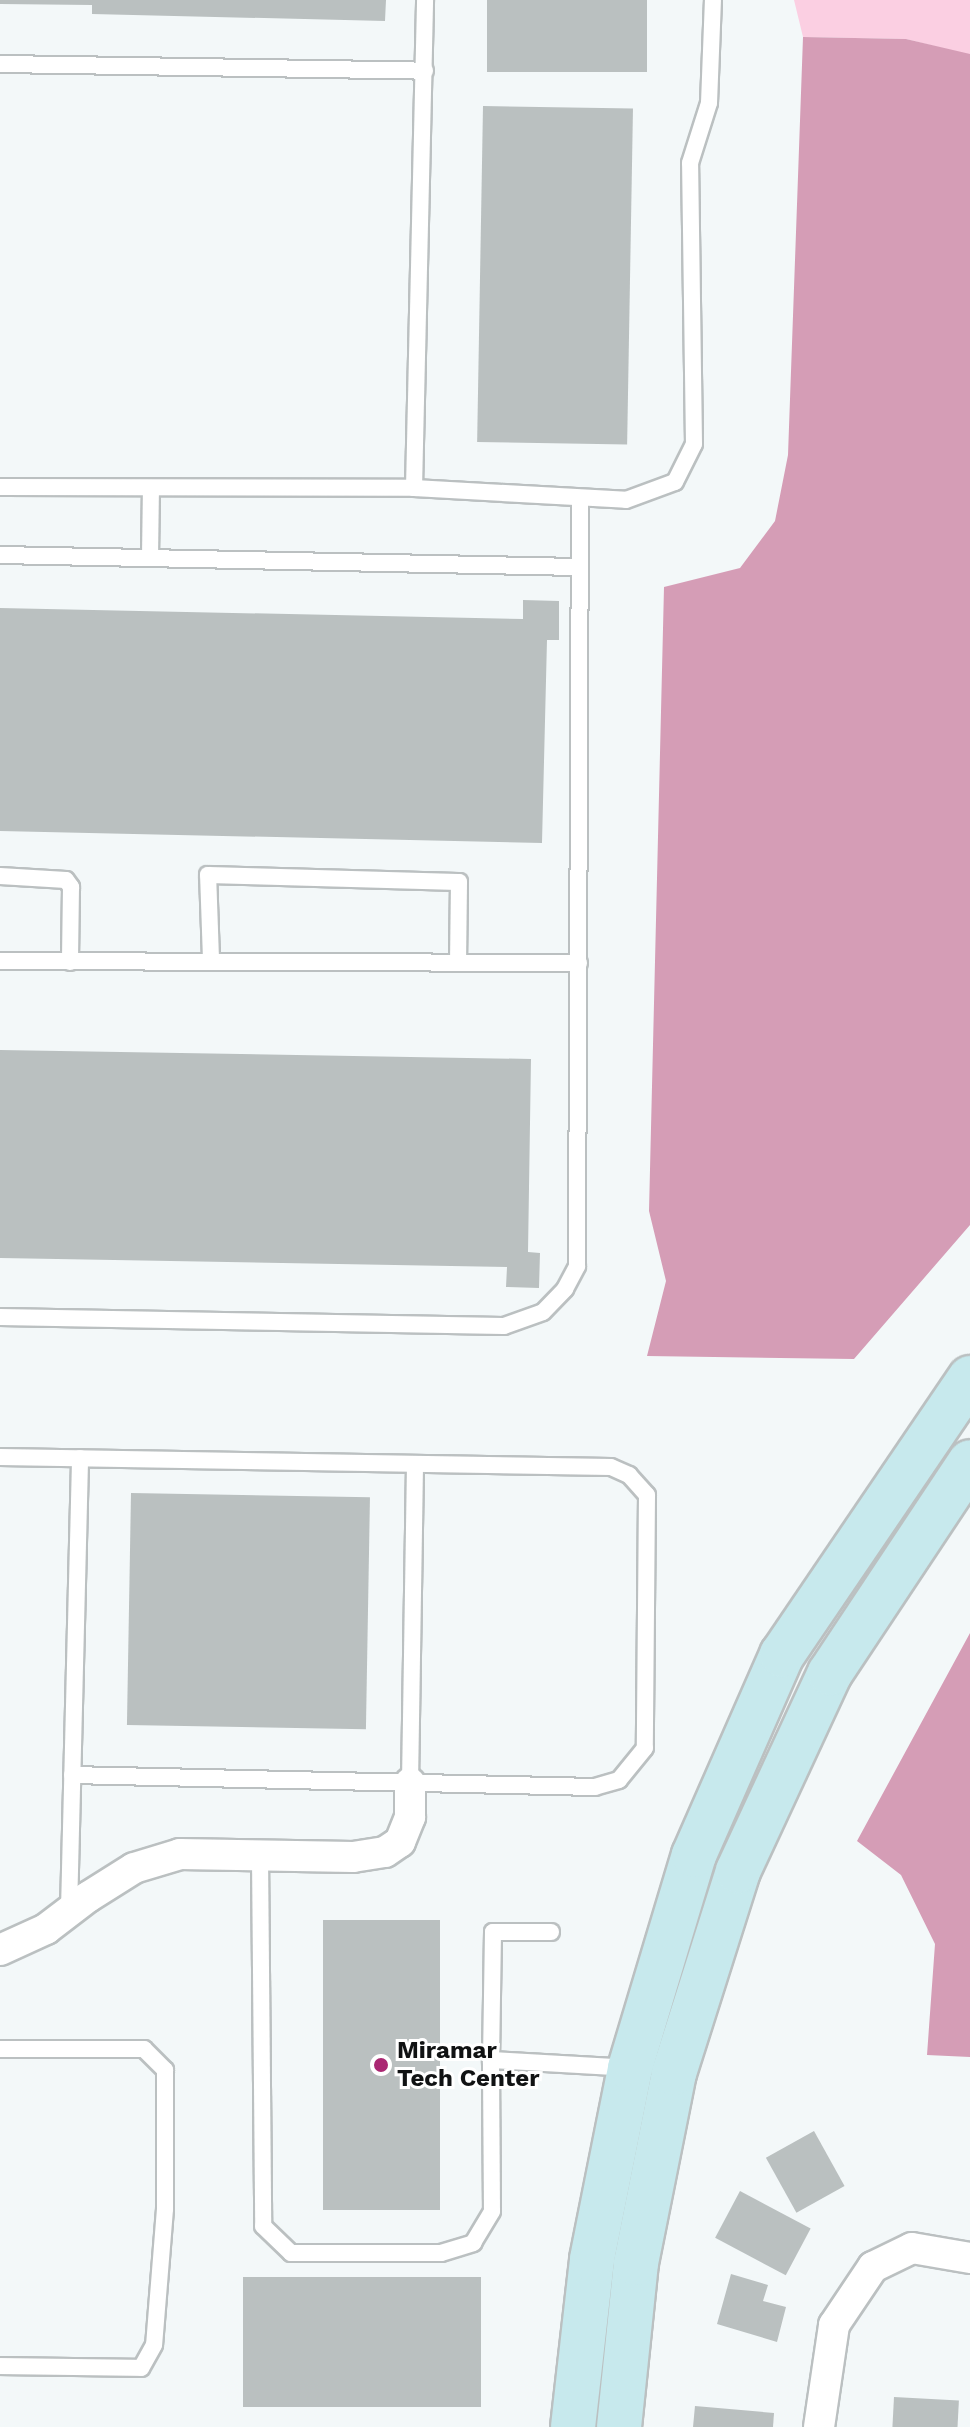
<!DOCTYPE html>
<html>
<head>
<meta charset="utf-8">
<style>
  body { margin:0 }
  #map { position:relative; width:970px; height:2427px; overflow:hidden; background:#f3f8f9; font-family:"Work Sans",sans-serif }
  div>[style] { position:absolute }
  .green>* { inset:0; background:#fbcfe2 }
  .water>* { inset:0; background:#d59db6 }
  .building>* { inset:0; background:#bac0c0; transform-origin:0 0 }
  .roads { filter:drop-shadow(2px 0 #bbc0c1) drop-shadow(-2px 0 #bbc0c1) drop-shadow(0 2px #bbc0c1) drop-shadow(0 -2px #bbc0c1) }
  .lane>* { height:16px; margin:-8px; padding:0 8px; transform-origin:8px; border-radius:8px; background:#fff }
  .street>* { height:30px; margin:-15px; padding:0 15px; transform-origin:15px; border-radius:15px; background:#fff }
  .secondary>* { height:44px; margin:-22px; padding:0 22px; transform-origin:22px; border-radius:22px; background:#c7e9ed }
  .dots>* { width:22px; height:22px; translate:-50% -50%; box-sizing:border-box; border:4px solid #fff; border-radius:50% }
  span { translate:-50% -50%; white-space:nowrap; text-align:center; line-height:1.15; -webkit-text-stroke:6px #fff; paint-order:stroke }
  .poi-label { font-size:24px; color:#101213; font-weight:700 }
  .left { translate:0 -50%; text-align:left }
</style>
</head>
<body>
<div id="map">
  <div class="green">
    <div style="clip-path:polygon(794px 0,970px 0,970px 55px,906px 39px,803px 37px)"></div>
  </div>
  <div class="water">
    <div style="clip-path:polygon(803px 37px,906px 39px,970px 54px,970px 1225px,854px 1359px,647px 1356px,666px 1281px,649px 1211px,664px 587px,740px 568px,775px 521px,788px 455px)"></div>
    <div style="clip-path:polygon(970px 1633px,970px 2057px,927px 2055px,935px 1944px,901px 1875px,857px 1841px)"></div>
  </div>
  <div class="building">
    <div style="clip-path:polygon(0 0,386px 0,385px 21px,92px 14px,92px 5px,0 4px)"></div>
    <div style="left:487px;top:0;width:160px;height:72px"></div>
    <div style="left:483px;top:106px;width:150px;height:336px;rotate:1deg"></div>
    <div style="clip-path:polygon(523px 600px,559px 601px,559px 640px,547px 640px,542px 843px,0 831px,0 608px,523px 619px)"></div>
    <div style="clip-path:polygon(0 1050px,531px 1059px,528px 1252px,540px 1253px,539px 1288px,506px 1287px,507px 1267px,0 1258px)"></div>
    <div style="left:131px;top:1493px;width:239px;height:232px;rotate:1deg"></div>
    <div style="left:323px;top:1920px;width:117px;height:290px"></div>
    <div style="left:814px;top:2131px;width:63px;height:55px;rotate:61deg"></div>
    <div style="left:740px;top:2191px;width:80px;height:53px;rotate:28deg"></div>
    <div style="clip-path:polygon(731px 2274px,768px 2285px,763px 2301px,786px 2307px,777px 2342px,717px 2324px)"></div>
    <div style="left:243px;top:2277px;width:238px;height:130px"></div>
    <div style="left:894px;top:2397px;width:65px;height:30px;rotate:3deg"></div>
    <div style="clip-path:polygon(695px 2406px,774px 2413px,773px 2427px,693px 2427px)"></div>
  </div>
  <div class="roads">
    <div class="lane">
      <div style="left:0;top:64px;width:425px;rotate:0.9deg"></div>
      <div style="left:0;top:487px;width:414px;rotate:0.1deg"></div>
      <div style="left:414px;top:488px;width:212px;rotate:3.2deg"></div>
      <div style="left:626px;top:500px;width:52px;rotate:-20.2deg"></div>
      <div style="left:675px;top:482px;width:42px;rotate:-63.4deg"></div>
      <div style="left:694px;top:444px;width:281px;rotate:-90.8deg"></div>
      <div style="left:690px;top:163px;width:63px;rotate:-72.4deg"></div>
      <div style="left:709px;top:103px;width:103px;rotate:-87.8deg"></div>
      <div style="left:414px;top:488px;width:488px;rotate:-88.7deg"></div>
      <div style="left:0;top:555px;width:580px;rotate:1.19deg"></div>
      <div style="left:150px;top:557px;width:68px;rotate:-89.2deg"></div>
      <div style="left:0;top:876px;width:66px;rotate:3.5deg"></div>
      <div style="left:66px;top:880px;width:9px;rotate:54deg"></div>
      <div style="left:71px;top:887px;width:75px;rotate:90.8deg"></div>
      <div style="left:211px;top:959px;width:84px;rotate:-92deg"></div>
      <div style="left:208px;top:875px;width:251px;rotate:1.6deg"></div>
      <div style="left:459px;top:882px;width:80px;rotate:90.7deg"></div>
      <div style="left:0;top:961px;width:579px;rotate:0.2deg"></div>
      <div style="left:0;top:1317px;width:504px;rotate:1.02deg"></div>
      <div style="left:504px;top:1326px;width:41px;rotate:-19.7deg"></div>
      <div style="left:543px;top:1312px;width:32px;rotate:-46deg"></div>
      <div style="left:565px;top:1289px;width:26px;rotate:-62deg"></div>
      <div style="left:577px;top:1266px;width:768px;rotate:-89.78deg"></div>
      <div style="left:0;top:1457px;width:611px;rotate:0.94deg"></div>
      <div style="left:611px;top:1467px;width:20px;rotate:24deg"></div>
      <div style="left:629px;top:1475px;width:27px;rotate:48deg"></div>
      <div style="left:647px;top:1495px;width:253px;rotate:90.5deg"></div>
      <div style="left:645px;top:1748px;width:41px;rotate:129.1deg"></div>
      <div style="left:619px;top:1780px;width:25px;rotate:164deg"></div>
      <div style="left:595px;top:1787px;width:523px;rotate:-178.69deg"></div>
      <div style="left:410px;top:1783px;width:319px;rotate:-89.1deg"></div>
      <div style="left:260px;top:1855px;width:371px;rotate:89.5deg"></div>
      <div style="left:263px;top:2226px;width:39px;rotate:44deg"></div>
      <div style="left:291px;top:2253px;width:150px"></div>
      <div style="left:441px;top:2253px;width:34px;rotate:-17deg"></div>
      <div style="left:473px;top:2243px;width:37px;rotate:-59deg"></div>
      <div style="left:492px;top:2211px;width:151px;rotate:-90.4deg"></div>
      <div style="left:491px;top:2060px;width:137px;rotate:3.3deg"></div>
      <div style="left:69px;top:1911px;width:453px;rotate:-88.6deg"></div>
      <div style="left:0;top:2049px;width:144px"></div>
      <div style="left:144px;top:2049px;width:30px;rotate:45deg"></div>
      <div style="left:165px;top:2070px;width:139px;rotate:90deg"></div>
      <div style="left:165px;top:2209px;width:136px;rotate:94.6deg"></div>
      <div style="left:154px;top:2345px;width:26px;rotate:119deg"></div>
      <div style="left:141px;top:2368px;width:141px;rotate:-179.2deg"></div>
      <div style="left:491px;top:2060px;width:128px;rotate:-89.1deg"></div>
      <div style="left:493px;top:1932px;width:58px"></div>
    </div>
    <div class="street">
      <div style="left:0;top:1950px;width:51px;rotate:-24.5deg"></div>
      <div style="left:46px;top:1929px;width:53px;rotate:-37.3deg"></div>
      <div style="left:88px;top:1897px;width:54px;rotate:-32.2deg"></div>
      <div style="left:134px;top:1868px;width:48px;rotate:-16.9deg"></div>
      <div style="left:180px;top:1854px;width:173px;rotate:1deg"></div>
      <div style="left:353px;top:1857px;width:32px;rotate:-9deg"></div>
      <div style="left:385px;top:1852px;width:18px;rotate:-34deg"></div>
      <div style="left:400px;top:1842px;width:27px;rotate:-68deg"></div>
      <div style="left:410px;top:1817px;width:34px;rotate:-90deg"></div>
      <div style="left:819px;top:2427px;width:103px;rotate:-81.6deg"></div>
      <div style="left:834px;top:2325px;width:70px;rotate:-56.1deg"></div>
      <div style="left:873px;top:2267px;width:43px;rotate:-26deg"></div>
      <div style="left:912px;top:2248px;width:59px;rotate:9.8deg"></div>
    </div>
    <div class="secondary">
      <div style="left:573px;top:2427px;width:169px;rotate:-83.5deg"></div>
      <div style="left:592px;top:2259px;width:195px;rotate:-78.7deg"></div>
      <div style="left:630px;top:2068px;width:222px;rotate:-73.3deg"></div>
      <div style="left:694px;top:1855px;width:219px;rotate:-66.3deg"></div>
      <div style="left:782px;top:1655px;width:335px;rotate:-55.8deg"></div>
      <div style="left:619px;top:2427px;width:165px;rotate:-84.1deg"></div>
      <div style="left:636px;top:2263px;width:194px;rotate:-78.7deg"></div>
      <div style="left:674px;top:2073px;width:212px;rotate:-72.4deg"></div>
      <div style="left:738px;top:1871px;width:218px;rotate:-65.1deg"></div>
      <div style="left:830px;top:1673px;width:253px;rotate:-56.4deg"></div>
    </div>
  </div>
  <div class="dots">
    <div style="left:381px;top:2065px;background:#aa2772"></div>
  </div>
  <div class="poi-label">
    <span class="left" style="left:397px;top:2065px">Miramar<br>Tech Center</span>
  </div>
</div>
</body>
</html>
